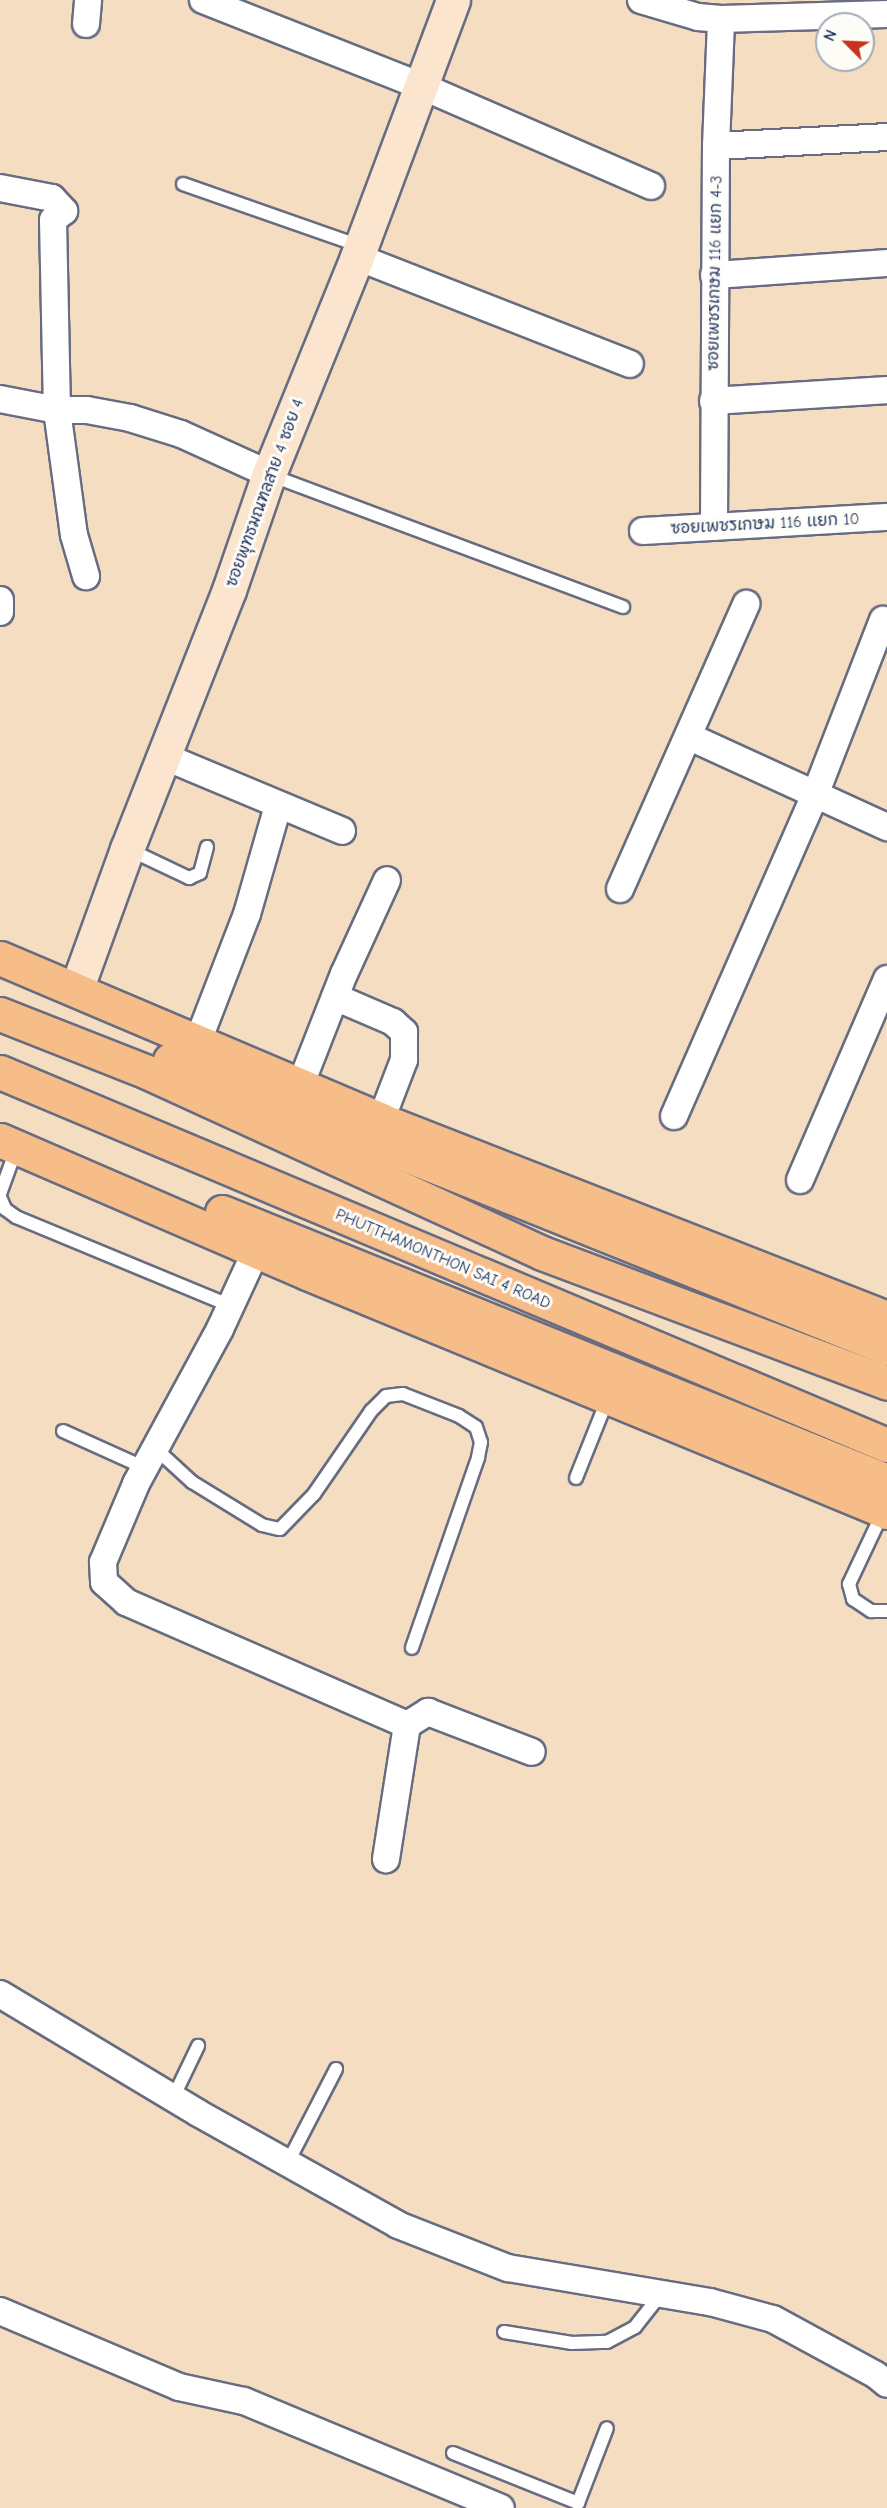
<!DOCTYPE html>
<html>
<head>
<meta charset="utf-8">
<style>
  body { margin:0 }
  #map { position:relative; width:887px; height:2508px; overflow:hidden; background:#f5ddc1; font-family:"Comic Neue","Playpen Sans Thai",sans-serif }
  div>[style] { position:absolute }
  .roads { filter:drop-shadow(2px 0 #676c81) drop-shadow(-2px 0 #676c81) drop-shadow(0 2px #676c81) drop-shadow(0 -2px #676c81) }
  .lane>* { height:12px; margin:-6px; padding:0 6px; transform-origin:6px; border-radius:6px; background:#fff }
  .street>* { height:26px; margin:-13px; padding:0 13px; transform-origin:13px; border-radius:13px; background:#fff }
  .secondary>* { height:33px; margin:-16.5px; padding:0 16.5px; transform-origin:16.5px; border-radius:16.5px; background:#fce5cf }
  .primary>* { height:33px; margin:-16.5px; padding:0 16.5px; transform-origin:16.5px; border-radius:16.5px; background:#f7bd88 }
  span { translate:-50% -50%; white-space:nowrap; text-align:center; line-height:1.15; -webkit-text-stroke:6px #fdfcf7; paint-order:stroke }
  .street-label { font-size:16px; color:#1b2f5e }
  .north { position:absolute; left:815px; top:12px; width:60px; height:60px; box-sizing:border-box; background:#fdfcf7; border:2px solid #a3aaba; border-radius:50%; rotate:294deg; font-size:16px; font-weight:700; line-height:24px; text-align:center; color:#1b2f5e }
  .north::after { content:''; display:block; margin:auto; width:21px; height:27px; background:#c8321e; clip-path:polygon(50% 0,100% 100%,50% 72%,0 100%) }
</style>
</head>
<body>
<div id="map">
  <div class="roads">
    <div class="lane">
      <div style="left:183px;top:184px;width:188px;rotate:19.3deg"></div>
      <div style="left:270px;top:475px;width:377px;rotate:20.5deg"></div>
      <div style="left:128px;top:849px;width:68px;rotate:25.4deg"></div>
      <div style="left:189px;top:878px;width:12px;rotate:-24deg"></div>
      <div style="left:200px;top:873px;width:27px;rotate:-75deg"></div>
      <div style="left:0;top:1194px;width:50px;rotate:-70.1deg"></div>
      <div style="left:0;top:1197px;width:13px;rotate:67deg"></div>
      <div style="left:5px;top:1209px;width:14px;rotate:36deg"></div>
      <div style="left:16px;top:1217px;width:233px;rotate:22.5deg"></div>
      <div style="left:63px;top:1431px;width:90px;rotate:24.3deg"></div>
      <div style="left:156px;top:1449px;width:49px;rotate:42.5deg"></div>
      <div style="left:192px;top:1482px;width:82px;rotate:31.6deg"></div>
      <div style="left:262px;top:1525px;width:18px;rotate:13deg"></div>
      <div style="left:280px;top:1529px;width:49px;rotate:-45.8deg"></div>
      <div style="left:314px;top:1494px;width:101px;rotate:-55.5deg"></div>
      <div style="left:371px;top:1411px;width:21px;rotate:-45deg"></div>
      <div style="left:386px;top:1396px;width:17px;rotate:-7deg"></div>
      <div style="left:403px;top:1394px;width:60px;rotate:21.4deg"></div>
      <div style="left:459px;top:1416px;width:20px;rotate:33deg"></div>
      <div style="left:476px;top:1427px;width:16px;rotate:72deg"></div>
      <div style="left:481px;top:1442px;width:16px;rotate:101deg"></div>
      <div style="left:478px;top:1458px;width:201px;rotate:109.2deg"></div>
      <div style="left:576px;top:1478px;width:86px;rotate:-68.2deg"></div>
      <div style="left:883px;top:1512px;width:80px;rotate:115.3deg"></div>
      <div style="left:849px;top:1584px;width:16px;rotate:75deg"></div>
      <div style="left:853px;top:1599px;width:22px;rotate:34deg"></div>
      <div style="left:871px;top:1611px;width:16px"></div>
      <div style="left:173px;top:2098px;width:58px;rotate:-64.3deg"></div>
      <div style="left:287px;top:2164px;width:107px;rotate:-62.7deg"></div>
      <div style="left:504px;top:2332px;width:69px;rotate:9.2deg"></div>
      <div style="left:572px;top:2343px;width:35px;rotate:-2deg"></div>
      <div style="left:607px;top:2342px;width:32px;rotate:-28deg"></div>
      <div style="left:635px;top:2327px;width:42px;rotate:-51.8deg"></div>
      <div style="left:453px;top:2453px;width:135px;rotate:21.8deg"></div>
      <div style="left:578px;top:2503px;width:80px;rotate:-68.9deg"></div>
    </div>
    <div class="street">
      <div style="left:203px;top:0;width:232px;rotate:21.5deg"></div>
      <div style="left:419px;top:85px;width:253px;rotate:23.5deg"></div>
      <div style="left:641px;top:0;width:59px;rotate:16.6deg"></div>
      <div style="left:698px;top:17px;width:23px;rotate:5deg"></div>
      <div style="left:721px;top:19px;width:166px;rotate:-1.7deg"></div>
      <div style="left:86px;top:24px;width:24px;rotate:-85deg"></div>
      <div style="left:716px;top:146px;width:171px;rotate:-3deg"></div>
      <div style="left:0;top:188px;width:53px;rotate:10.9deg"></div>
      <div style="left:52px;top:198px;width:18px;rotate:47deg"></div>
      <div style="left:64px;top:211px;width:14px;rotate:141deg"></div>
      <div style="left:53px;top:220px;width:190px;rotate:88.8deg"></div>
      <div style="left:57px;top:410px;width:126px;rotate:82.3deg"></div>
      <div style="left:74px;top:535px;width:43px;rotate:73.7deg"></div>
      <div style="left:357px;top:257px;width:293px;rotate:21.4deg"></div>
      <div style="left:714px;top:275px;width:173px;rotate:-4deg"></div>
      <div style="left:0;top:399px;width:58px;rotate:10.9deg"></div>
      <div style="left:57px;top:410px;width:30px"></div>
      <div style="left:87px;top:410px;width:44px;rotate:10.5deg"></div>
      <div style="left:130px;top:418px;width:53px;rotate:17.4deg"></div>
      <div style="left:181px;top:434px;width:97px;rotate:24.4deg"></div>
      <div style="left:713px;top:401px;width:174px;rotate:-3.6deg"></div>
      <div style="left:714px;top:527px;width:381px;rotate:-89.7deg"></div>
      <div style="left:716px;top:146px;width:127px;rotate:-87.7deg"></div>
      <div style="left:643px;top:531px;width:244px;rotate:-3.3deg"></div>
      <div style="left:0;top:600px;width:12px;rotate:90deg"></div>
      <div style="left:690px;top:737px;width:217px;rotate:24.6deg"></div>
      <div style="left:163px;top:756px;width:194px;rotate:22.7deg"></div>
      <div style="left:620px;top:889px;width:312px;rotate:-66.1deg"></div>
      <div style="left:335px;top:997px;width:63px;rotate:23.3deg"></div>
      <div style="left:393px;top:1022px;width:15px;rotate:42deg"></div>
      <div style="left:404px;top:1032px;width:28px;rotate:90deg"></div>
      <div style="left:404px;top:1060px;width:64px;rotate:111deg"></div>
      <div style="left:198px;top:1041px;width:136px;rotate:-68.9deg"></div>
      <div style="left:247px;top:914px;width:112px;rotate:-74deg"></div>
      <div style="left:300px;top:1086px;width:120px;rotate:-68.6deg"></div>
      <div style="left:344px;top:974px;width:103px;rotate:-65.4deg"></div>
      <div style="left:674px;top:1116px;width:351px;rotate:-66.3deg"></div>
      <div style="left:815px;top:795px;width:188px;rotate:-68.8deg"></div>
      <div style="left:800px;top:1180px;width:219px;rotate:-66.6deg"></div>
      <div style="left:256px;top:1251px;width:86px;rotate:114.8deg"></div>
      <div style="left:220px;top:1329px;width:176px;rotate:118.5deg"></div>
      <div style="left:136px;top:1484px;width:85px;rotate:112.9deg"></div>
      <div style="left:103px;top:1562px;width:20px;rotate:87deg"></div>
      <div style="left:104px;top:1582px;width:30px;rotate:42deg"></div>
      <div style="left:126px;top:1602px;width:307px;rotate:23.6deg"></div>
      <div style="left:407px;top:1725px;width:136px;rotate:98.9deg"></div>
      <div style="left:407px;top:1725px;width:25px;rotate:-32deg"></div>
      <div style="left:428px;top:1712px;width:111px;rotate:21deg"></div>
      <div style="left:0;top:1994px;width:231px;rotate:31deg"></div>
      <div style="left:198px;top:2113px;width:229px;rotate:29.2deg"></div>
      <div style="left:398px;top:2225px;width:118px;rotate:21.4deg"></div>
      <div style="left:508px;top:2268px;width:205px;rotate:9.6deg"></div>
      <div style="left:710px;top:2302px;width:65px;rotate:15.1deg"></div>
      <div style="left:773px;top:2319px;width:117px;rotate:28.5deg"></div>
      <div style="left:876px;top:2375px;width:14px;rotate:39deg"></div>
      <div style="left:0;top:2311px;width:194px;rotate:23deg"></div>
      <div style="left:179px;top:2387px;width:66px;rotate:12.2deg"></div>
      <div style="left:244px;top:2401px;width:278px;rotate:22.6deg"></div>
    </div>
    <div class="secondary">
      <div style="left:77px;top:987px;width:147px;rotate:-70.1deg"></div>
      <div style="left:127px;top:849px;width:278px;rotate:-68.5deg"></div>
      <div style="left:229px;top:590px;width:123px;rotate:-71deg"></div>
      <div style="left:269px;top:474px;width:234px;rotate:-67.9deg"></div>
      <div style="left:357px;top:257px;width:274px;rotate:-69.5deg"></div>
    </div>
    <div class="primary">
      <div style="left:0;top:958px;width:414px;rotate:23deg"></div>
      <div style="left:381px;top:1120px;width:543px;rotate:21.37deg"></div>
      <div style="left:0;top:1014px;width:158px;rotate:21.5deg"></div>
      <div style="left:147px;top:1072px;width:434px;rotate:24.6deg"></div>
      <div style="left:542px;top:1253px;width:369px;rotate:20.6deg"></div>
      <div style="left:170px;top:1060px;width:773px;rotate:21.88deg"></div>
      <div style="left:0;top:1072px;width:962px;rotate:22.81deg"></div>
      <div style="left:0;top:1140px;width:335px;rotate:23.4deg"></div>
      <div style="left:307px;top:1273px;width:627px;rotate:22.4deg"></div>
      <div style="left:222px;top:1212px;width:717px;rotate:22.02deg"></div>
    </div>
  </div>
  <div class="street-label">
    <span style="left:715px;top:273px;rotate:-89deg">ซอยเพชรเกษม 116 แยก 4-3</span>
    <span style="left:265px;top:493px;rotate:-70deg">ซอยพุทธมณฑลสาย 4 ซอย 4</span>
    <span style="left:765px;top:524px;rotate:-3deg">ซอยเพชรเกษม 116 แยก 10</span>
    <span style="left:443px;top:1259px;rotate:23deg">PHUTTHAMONTHON SAI 4 ROAD</span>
  </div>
  <div class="north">N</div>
</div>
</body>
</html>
